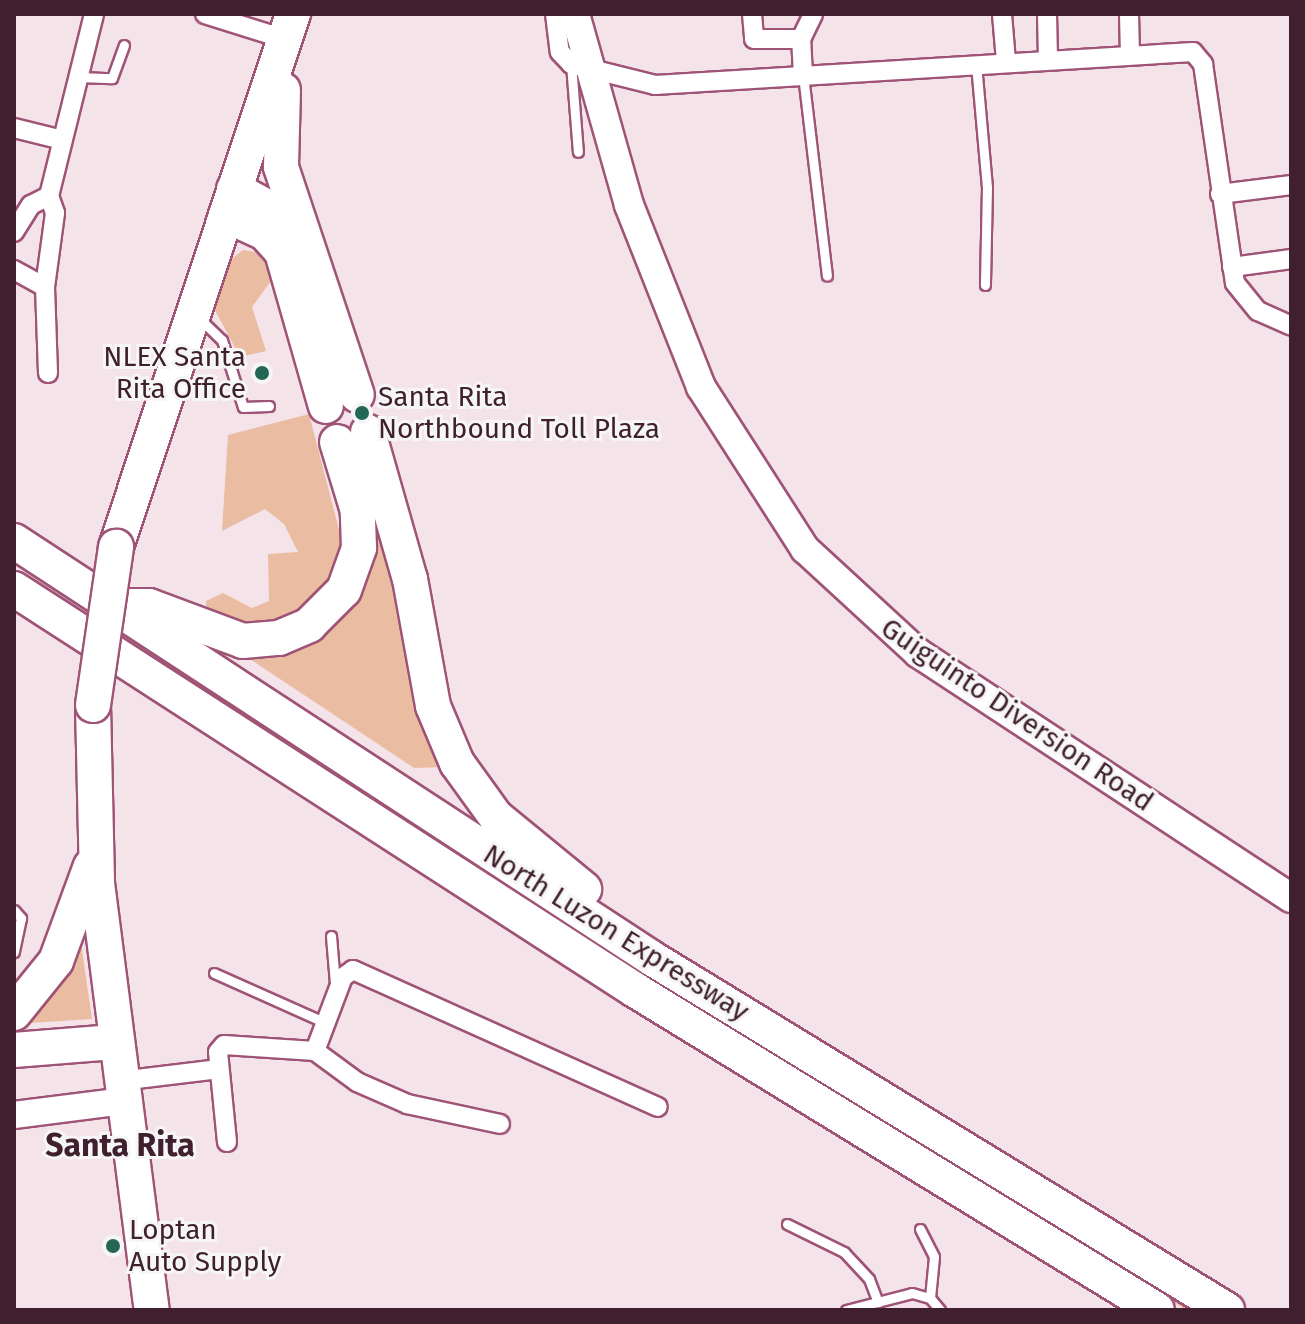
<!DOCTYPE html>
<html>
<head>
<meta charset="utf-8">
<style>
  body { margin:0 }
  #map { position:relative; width:1305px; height:1324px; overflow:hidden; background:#f5e3ea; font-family:"Fira Sans",sans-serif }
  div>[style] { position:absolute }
  .green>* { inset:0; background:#eabca1 }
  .roads { filter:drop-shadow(2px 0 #9f5477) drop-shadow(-2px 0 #9f5477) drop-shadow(0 2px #9f5477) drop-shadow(0 -2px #9f5477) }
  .lane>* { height:9px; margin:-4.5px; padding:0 4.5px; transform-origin:4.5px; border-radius:4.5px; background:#fff }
  .street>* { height:18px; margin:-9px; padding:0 9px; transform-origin:9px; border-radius:9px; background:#fff }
  .secondary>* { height:26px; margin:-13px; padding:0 13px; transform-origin:13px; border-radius:13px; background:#fff }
  .primary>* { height:28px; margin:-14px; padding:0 14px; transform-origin:14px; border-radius:14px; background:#fff }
  .highway>* { height:34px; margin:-17px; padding:0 17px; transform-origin:17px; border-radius:17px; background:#fff }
  .bridges { filter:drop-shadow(2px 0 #9f5477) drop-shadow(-2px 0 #9f5477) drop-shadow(0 2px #9f5477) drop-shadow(0 -2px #9f5477) }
  .highway-bridge>* { height:34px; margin:-17px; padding:0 17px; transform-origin:17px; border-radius:17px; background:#fff }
  .dots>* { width:22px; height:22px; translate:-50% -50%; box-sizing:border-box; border:4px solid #f6f6f6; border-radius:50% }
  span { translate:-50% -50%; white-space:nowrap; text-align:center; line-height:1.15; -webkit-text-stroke:6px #f6f6f6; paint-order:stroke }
  .poi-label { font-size:28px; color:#40202e }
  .right { translate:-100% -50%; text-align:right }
  .left { translate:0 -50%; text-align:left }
  .street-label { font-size:28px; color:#40202e }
  .quarter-label { font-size:32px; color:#40202e; font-weight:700 }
  .frame { position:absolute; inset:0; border:16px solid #40202e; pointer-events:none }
</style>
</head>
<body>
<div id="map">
  <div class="green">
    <div style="clip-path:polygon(243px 250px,262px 253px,276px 274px,252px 307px,266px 351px,240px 357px,210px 301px,220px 268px)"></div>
    <div style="clip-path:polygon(309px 414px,344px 549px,337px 583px,296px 618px,245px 629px,207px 614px,206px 601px,223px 593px,252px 608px,269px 601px,268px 554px,298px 552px,284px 524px,265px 509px,222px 531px,228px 435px)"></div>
    <div style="clip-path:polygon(373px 513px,376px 513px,446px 767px,414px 768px,244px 655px,302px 639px)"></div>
    <div style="clip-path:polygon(128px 627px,1221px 1310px,1186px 1310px,750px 1042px,126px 643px)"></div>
    <div style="clip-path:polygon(78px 923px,92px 1019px,14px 1024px)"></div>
  </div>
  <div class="roads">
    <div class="lane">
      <div style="left:571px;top:64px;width:88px;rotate:85.5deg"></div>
      <div style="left:976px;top:64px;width:123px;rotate:84.9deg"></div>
      <div style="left:987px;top:187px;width:98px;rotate:91.2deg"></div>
      <div style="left:803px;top:75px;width:202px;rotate:83.2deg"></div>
      <div style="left:78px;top:77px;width:34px;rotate:2deg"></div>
      <div style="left:112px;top:78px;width:35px;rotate:-70deg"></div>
      <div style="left:198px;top:317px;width:33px;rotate:44deg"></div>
      <div style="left:222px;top:340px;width:70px;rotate:72.6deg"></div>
      <div style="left:243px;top:407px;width:26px;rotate:-2deg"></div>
      <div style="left:14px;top:910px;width:11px;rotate:49deg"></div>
      <div style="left:21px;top:918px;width:35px;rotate:102deg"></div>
      <div style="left:331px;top:936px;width:48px;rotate:85.2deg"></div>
      <div style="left:214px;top:973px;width:123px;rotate:24.1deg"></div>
      <div style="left:787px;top:1224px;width:64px;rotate:26.2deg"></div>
      <div style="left:844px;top:1252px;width:37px;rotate:47deg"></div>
      <div style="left:869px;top:1279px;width:25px;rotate:69deg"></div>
      <div style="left:920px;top:1229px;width:31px;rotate:63deg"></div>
      <div style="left:934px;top:1257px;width:41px;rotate:95.6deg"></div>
      <div style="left:846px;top:1310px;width:68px;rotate:-14.4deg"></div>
      <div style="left:912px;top:1293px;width:19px;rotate:16deg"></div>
      <div style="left:930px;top:1298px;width:16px;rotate:50deg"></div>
    </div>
    <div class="street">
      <div style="left:205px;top:14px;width:84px;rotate:17.4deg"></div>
      <div style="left:555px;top:14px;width:38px;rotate:83deg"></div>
      <div style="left:560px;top:52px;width:16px;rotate:47deg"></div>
      <div style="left:571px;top:64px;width:87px;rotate:14deg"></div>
      <div style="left:655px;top:85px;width:539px;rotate:-3.51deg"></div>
      <div style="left:1193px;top:52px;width:16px;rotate:50deg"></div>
      <div style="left:1203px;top:64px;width:221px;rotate:81.7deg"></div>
      <div style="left:1235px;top:283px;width:36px;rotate:51deg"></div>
      <div style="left:1258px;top:311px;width:36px;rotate:24deg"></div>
      <div style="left:752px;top:14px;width:25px;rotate:85deg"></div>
      <div style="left:754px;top:39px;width:47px"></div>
      <div style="left:1002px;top:14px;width:48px;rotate:85.2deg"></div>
      <div style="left:1047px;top:14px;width:45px;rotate:88.7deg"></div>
      <div style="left:1129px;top:14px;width:40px;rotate:88.6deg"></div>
      <div style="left:803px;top:75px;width:36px;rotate:-93deg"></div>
      <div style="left:801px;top:39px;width:28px;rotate:-64deg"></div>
      <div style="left:14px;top:128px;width:49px;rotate:14deg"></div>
      <div style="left:1220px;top:194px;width:72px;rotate:-7.2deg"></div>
      <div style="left:14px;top:232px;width:32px;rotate:-58deg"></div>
      <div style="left:31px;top:205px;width:20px;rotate:-27deg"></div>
      <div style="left:1232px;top:267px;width:60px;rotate:-7.7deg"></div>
      <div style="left:14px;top:270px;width:35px;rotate:29deg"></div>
      <div style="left:48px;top:373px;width:86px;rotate:-92deg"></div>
      <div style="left:45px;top:287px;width:75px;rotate:-82.3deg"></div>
      <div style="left:55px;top:213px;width:18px;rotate:-109deg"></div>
      <div style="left:49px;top:196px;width:187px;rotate:-76.1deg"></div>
      <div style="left:315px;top:1051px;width:52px;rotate:36.4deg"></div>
      <div style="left:357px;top:1082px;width:55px;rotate:23.7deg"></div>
      <div style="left:407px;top:1104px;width:95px;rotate:12.1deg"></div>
      <div style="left:120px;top:1081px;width:100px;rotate:-6.9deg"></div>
      <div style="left:227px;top:1142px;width:90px;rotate:-95.7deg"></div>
      <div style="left:218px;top:1052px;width:9px;rotate:-49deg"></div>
      <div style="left:224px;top:1045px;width:91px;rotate:3.8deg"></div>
      <div style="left:315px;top:1051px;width:79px;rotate:-69.3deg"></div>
      <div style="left:343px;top:977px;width:12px;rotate:-35deg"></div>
      <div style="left:353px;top:970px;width:334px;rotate:24.2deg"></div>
    </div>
    <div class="secondary">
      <div style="left:14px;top:1115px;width:110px;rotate:-7.3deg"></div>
    </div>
    <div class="primary">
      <div style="left:575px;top:14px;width:198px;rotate:74.2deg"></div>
      <div style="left:629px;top:205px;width:196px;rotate:68.4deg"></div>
      <div style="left:701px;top:387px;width:193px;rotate:57.3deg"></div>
      <div style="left:805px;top:549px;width:154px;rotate:42.6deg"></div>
      <div style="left:918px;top:653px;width:446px;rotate:33.3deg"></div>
    </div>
    <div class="highway">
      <div style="left:283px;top:90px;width:77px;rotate:91.5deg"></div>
      <div style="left:281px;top:167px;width:240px;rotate:71.6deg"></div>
      <div style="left:234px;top:189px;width:44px;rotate:28.3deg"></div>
      <div style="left:273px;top:210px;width:40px;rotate:46deg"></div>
      <div style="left:226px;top:215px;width:43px;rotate:24.8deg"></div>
      <div style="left:265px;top:233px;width:25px;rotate:48deg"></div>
      <div style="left:282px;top:252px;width:160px;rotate:74.1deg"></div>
      <div style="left:368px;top:432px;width:153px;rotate:74.1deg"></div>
      <div style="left:410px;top:579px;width:129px;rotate:79.7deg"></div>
      <div style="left:433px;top:706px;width:62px;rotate:67.2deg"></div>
      <div style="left:457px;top:763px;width:67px;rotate:54.2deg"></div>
      <div style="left:496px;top:817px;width:114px;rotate:39.3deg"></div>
      <div style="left:14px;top:541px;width:764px;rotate:33.19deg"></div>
      <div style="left:653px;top:959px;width:673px;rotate:31.45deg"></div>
      <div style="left:116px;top:547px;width:562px;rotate:-71.63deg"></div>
      <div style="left:14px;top:589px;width:739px;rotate:32.85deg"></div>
      <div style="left:635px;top:990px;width:612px;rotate:31.51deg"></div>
      <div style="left:122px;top:606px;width:27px"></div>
      <div style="left:149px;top:606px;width:100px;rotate:20.4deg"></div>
      <div style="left:243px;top:641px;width:36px;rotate:-5deg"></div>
      <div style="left:279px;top:638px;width:33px;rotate:-23deg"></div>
      <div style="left:309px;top:625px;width:49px;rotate:-45deg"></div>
      <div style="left:344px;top:590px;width:45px;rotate:-70.3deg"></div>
      <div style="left:359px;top:548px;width:37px;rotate:-92deg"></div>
      <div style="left:358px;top:511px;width:72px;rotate:-106.9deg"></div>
      <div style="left:93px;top:705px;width:178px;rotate:88.7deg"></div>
      <div style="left:97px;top:883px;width:431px;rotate:82.7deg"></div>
      <div style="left:14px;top:1013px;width:67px;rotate:-51.1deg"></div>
      <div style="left:56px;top:961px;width:101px;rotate:-69.8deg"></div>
      <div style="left:14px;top:1050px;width:100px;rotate:-4.6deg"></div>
    </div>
  </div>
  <div class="bridges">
    <div class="highway-bridge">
      <div style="left:93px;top:705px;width:160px;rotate:-81.7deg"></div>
    </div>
  </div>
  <div class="dots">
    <div style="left:262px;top:373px;background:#256654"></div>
    <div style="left:362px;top:413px;background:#256654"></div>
    <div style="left:113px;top:1246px;background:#256654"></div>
  </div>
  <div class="poi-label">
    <span class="right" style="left:246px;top:373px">NLEX Santa<br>Rita Office</span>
    <span class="left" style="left:378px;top:413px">Santa Rita<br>Northbound Toll Plaza</span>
    <span class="left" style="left:129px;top:1246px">Loptan<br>Auto Supply</span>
  </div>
  <div class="street-label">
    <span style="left:1017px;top:715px;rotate:34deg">Guiguinto Diversion Road</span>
    <span style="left:616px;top:933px;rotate:32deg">North Luzon Expressway</span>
  </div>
  <div class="quarter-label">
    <span style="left:120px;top:1145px">Santa Rita</span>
  </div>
  <div class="frame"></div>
</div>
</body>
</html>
